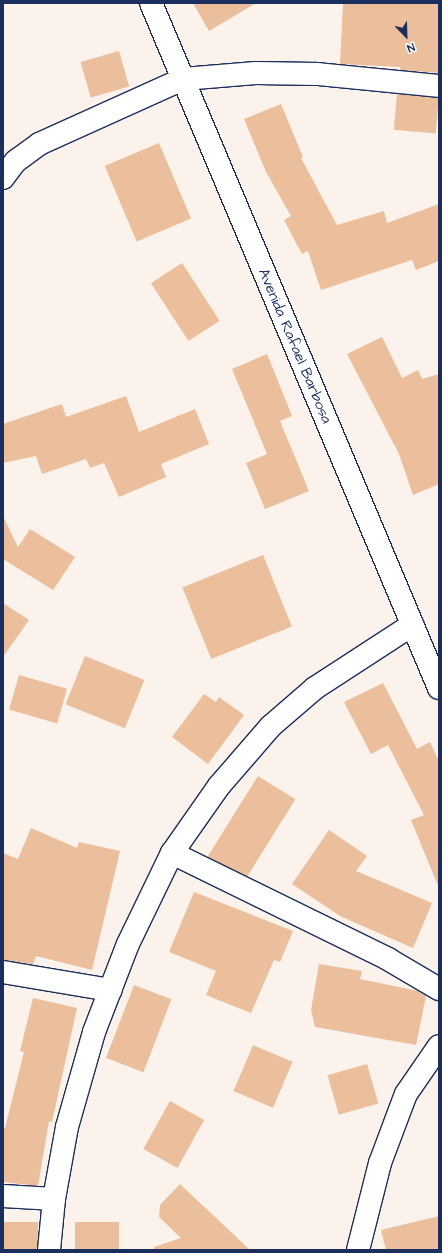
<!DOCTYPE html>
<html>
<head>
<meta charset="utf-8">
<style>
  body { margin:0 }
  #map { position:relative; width:442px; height:1253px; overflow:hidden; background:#fbf2eb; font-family:"Architects Daughter",sans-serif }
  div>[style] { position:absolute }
  .building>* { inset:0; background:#ebbf9b; transform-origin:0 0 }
  .roads { filter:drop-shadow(1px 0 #1b2f5e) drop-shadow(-1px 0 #1b2f5e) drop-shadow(0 1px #1b2f5e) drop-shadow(0 -1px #1b2f5e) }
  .street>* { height:22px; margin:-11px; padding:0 11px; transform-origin:11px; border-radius:11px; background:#fff }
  span { translate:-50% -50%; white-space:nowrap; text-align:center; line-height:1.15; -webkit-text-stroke:3.5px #fff; paint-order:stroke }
  .street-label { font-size:15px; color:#1b2f5e }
  .frame { position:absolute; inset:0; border:4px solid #1b2f5e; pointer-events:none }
  .north { position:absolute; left:386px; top:16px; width:40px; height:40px; -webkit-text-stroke:3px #fff; paint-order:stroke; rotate:157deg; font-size:11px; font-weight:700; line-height:16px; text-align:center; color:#1b2f5e }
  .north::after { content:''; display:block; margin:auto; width:14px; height:18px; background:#1b2f5e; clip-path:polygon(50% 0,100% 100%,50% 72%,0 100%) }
</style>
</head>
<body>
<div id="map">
  <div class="building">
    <div style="clip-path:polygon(193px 3px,256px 3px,209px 31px)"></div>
    <div style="clip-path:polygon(343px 3px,439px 3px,439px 73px,400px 70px,400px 67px,340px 64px)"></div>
    <div style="left:119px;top:51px;width:37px;height:40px;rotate:74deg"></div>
    <div style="left:397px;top:94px;width:42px;height:36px;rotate:5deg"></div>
    <div style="clip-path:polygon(281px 104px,303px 157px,301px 158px,337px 225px,384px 211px,387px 223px,439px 204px,439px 261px,416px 270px,412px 260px,321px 290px,308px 251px,302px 254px,284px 220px,291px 216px,266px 172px,244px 119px)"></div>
    <div style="left:159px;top:143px;width:82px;height:59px;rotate:67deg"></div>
    <div style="left:182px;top:263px;width:69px;height:37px;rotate:57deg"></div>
    <div style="clip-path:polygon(382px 337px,402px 378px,418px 370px,422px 379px,439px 374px,439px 484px,413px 495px,399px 454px,347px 354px)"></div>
    <div style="clip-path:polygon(267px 354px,292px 416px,280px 421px,309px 491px,265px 509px,246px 463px,267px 454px,232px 369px)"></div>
    <div style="clip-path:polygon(126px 396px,139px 432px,195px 409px,209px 444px,161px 464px,166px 477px,119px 497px,104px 463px,90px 468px,86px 459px,42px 474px,36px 456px,3px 463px,3px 424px,62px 404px,66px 417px)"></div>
    <div style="clip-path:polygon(3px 516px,18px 547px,30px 529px,75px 557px,53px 590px,3px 559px)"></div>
    <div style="left:263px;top:555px;width:77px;height:87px;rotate:68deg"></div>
    <div style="clip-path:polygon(3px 603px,29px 620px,3px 657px)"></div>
    <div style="left:85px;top:656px;width:64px;height:52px;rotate:22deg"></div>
    <div style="left:19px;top:675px;width:50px;height:36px;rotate:16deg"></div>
    <div style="clip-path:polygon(383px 683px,417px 749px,430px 742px,439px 761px,439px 888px,411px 820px,424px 815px,388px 745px,371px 754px,344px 702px)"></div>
    <div style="clip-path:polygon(204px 694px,216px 702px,219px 697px,244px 715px,208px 764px,172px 737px)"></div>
    <div style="left:258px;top:776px;width:44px;height:95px;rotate:32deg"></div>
    <div style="clip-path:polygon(31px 828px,77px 848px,79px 842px,120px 851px,92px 970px,36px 956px,33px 964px,3px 960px,3px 853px,18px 859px)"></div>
    <div style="clip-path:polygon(329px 830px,367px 856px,356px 871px,432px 903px,413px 948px,340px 916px,292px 884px)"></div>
    <div style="clip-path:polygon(194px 892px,293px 931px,280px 962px,274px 960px,251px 1013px,206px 995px,216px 971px,169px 952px)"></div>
    <div style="clip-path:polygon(319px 964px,362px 971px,360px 979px,418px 991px,426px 996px,416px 1045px,315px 1027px,311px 1010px)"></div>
    <div style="left:134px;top:985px;width:40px;height:78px;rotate:21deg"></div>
    <div style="clip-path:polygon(33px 998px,77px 1008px,52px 1122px,49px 1121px,38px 1186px,3px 1182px,3px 1127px,5px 1128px,24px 1052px,20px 1051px)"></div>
    <div style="left:253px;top:1045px;width:43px;height:50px;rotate:23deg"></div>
    <div style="left:367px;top:1064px;width:41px;height:41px;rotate:74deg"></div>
    <div style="left:170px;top:1101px;width:39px;height:55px;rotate:29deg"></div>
    <div style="clip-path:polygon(180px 1184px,250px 1250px,154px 1250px,154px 1247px,181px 1238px,159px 1217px,160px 1205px)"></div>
    <div style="clip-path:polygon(439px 1216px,439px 1250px,386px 1250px,381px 1230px)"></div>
    <div style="left:3px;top:1222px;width:35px;height:28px"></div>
    <div style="left:75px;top:1222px;width:44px;height:28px"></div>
  </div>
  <div class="roads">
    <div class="street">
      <div style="left:151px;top:3px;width:743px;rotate:67.2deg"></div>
      <div style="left:3px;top:178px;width:21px;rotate:-53deg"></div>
      <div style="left:16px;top:161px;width:29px;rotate:-36deg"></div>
      <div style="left:39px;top:144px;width:158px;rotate:-24.3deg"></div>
      <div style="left:183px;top:79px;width:73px;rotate:-4.7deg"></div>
      <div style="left:256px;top:73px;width:61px;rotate:0.9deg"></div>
      <div style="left:317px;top:74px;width:123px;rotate:5.6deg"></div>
      <div style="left:172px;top:853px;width:241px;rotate:26.1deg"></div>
      <div style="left:388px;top:959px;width:59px;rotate:30.5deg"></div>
      <div style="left:3px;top:972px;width:109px;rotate:9.5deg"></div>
      <div style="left:3px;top:1196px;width:51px;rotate:3.4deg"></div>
      <div style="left:49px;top:1250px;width:51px;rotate:-84.4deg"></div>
      <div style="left:54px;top:1199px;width:73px;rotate:-79.8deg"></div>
      <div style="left:67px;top:1127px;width:99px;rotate:-74.1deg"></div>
      <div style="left:94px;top:1032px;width:94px;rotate:-68.9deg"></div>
      <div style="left:128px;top:944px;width:101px;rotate:-64.2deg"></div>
      <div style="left:172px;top:853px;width:82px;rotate:-55deg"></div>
      <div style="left:219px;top:786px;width:79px;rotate:-49.1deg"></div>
      <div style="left:271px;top:726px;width:58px;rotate:-40.8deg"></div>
      <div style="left:315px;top:688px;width:116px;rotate:-33deg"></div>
      <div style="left:358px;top:1250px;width:90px;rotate:-75.8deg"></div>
      <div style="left:380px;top:1163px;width:74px;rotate:-69.4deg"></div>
      <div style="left:406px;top:1094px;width:58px;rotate:-55.5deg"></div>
    </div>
  </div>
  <div class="street-label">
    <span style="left:295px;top:346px;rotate:67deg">Avenida Rafael Barbosa</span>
  </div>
  <div class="frame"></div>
  <div class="north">N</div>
</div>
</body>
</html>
